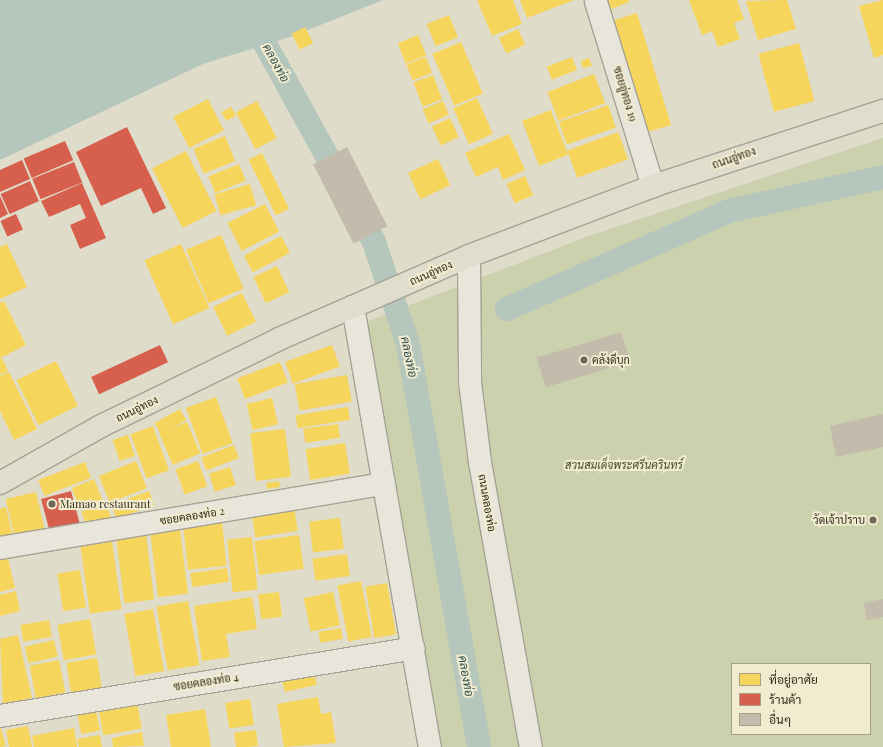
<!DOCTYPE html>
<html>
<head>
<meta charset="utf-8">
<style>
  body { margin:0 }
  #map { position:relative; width:883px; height:747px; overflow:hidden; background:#e0dcca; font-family:"Playfair Display",Sarabun,serif }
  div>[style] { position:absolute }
  .green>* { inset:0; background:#cbd0ad }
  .water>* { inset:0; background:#b5c6bd }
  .homes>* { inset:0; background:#f6d55c; transform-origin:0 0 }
  .shops>* { inset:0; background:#d6604d; transform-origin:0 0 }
  .canal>* { height:24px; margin:-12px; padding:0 12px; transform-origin:12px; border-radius:12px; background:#b5c6bd }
  .building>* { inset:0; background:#c3bbab; transform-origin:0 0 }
  .roads { filter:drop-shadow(1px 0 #a5a194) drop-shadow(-1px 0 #a5a194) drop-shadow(0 1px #a5a194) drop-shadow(0 -1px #a5a194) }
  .street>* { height:22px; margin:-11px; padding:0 11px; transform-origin:11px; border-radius:11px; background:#e8e6db }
  .secondary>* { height:22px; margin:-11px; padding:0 11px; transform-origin:11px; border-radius:11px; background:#e8e6db }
  .primary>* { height:22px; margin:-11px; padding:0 11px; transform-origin:11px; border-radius:11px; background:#e0ddcd }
  .dots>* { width:11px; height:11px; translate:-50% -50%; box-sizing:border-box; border:2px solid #f1eccf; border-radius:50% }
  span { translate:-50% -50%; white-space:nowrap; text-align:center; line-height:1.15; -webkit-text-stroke:4px #f1eccf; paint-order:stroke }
  .street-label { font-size:11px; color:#322a1d }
  .poi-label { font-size:11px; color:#322a1d }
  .left { translate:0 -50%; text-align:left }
  .right { translate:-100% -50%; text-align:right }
  .park-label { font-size:11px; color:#3d4c26; font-style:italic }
  .water-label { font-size:12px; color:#2e4e50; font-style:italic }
  .legend { position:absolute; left:731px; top:663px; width:140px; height:72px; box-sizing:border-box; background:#f1eccf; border:1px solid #a59e88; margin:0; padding:5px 7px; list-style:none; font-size:12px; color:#322a1d }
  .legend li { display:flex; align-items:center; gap:8px; height:20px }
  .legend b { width:20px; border:1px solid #a59e88 }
</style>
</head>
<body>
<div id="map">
  <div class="green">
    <div style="clip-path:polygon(evenodd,883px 138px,883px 747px,442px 747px,366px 322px,586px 237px,883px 138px,732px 664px,870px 664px,870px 734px,732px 734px,732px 664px)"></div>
  </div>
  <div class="water">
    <div style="clip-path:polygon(0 0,383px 0,293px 36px,203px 64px,0 160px)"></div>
  </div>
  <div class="homes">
    <div style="clip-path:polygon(477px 0,513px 0,522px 24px,492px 36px)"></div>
    <div style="clip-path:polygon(520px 0,574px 0,527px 18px)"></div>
    <div style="clip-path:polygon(596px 0,629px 0,629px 2px,601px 13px)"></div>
    <div style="clip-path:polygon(689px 0,737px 0,744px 19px,734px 23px,740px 39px,718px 47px,712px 31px,702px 35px)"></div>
    <div style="clip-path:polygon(787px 0,796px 29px,758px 40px,746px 1px)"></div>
    <div style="clip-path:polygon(883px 0,883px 55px,874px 58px,859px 6px)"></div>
    <div style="left:637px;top:13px;width:117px;height:34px;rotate:73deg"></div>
    <div style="left:449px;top:15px;width:24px;height:24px;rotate:68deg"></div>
    <div style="left:305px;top:27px;width:18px;height:15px;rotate:63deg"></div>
    <div style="left:518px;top:29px;width:17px;height:21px;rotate:65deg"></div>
    <div style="left:418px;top:35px;width:22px;height:22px;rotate:68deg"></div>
    <div style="left:461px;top:42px;width:56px;height:31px;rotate:67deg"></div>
    <div style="left:799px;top:43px;width:60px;height:42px;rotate:75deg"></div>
    <div style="left:426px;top:57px;width:17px;height:21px;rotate:69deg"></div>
    <div style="left:572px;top:57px;width:14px;height:27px;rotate:69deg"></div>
    <div style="clip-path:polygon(589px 58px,592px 66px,583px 68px,581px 61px)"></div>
    <div style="left:594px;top:74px;width:31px;height:50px;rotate:69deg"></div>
    <div style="left:433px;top:75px;width:26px;height:21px;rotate:69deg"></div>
    <div style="left:477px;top:98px;width:39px;height:26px;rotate:66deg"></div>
    <div style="left:208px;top:99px;width:35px;height:39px;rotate:63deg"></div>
    <div style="left:257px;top:101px;width:42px;height:24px;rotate:62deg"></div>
    <div style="left:443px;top:101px;width:15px;height:22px;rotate:67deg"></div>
    <div style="left:608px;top:105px;width:24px;height:52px;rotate:71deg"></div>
    <div style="left:231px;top:107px;width:10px;height:11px;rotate:61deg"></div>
    <div style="left:551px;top:110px;width:48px;height:31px;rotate:69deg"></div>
    <div style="left:450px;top:118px;width:21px;height:20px;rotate:65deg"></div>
    <div style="left:618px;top:132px;width:29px;height:54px;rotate:70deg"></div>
    <div style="clip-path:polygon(509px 134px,525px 170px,503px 180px,498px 167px,476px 177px,465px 153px)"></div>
    <div style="left:225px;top:136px;width:27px;height:34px;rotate:68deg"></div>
    <div style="left:186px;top:151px;width:67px;height:38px;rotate:63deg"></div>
    <div style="left:262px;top:153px;width:62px;height:15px;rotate:64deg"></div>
    <div style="left:438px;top:159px;width:29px;height:33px;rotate:65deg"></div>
    <div style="left:239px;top:164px;width:18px;height:33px;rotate:68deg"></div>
    <div style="left:525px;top:176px;width:21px;height:20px;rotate:67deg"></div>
    <div style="left:250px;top:184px;width:22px;height:37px;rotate:74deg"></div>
    <div style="left:265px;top:204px;width:31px;height:42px;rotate:63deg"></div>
    <div style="left:221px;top:235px;width:58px;height:38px;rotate:67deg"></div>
    <div style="left:281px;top:236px;width:19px;height:42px;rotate:62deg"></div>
    <div style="clip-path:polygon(7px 244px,27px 287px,0 299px,0 247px)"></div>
    <div style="left:181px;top:244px;width:70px;height:40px;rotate:66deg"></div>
    <div style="left:277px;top:266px;width:29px;height:26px;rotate:65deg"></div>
    <div style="left:242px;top:293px;width:32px;height:32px;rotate:64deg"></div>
    <div style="clip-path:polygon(4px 301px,26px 345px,0 358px,0 303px)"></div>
    <div style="left:332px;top:345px;width:23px;height:50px;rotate:70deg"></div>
    <div style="clip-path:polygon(2px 358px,8px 371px,0 375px,0 359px)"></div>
    <div style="left:56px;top:361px;width:50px;height:44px;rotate:64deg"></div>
    <div style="left:280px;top:362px;width:22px;height:46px;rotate:69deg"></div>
    <div style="clip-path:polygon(9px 372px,37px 429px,14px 440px,0 411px,0 376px)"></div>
    <div style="left:347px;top:375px;width:27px;height:53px;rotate:80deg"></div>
    <div style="left:216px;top:397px;width:49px;height:32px;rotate:70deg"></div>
    <div style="left:272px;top:398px;width:27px;height:26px;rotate:77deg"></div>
    <div style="left:348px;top:407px;width:13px;height:53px;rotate:81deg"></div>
    <div style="left:180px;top:409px;width:13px;height:29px;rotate:61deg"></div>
    <div style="left:187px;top:422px;width:34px;height:30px;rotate:67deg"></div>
    <div style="left:338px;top:424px;width:14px;height:35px;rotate:82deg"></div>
    <div style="left:153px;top:426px;width:47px;height:24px;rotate:70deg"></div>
    <div style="left:285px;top:429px;width:48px;height:35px;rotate:83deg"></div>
    <div style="left:128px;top:435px;width:22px;height:16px;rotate:72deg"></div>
    <div style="left:345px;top:443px;width:31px;height:40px;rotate:81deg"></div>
    <div style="left:234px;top:445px;width:14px;height:35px;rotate:69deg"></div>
    <div style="left:136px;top:461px;width:29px;height:40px;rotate:68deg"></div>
    <div style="left:198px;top:461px;width:27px;height:24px;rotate:70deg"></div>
    <div style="left:85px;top:462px;width:17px;height:50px;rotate:69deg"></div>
    <div style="left:230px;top:467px;width:19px;height:22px;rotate:72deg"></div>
    <div style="left:94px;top:479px;width:24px;height:24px;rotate:68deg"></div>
    <div style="left:279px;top:481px;width:6px;height:13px;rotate:81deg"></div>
    <div style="left:149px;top:491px;width:15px;height:40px;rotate:70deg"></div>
    <div style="left:36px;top:492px;width:43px;height:31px;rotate:77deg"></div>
    <div style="left:106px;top:503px;width:18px;height:26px;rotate:71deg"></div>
    <div style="clip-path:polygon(6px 507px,13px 537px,0 540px,0 509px)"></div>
    <div style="left:294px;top:507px;width:24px;height:43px;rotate:81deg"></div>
    <div style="left:340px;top:518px;width:31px;height:31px;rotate:83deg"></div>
    <div style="left:222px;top:522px;width:44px;height:39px;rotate:84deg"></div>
    <div style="left:180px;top:529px;width:65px;height:30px;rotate:83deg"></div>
    <div style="left:146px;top:534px;width:66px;height:30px;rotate:83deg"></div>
    <div style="left:299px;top:535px;width:34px;height:45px;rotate:82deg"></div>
    <div style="left:252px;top:537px;width:53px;height:25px;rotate:84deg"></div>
    <div style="left:112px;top:541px;width:69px;height:32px;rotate:82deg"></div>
    <div style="clip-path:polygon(7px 554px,15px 588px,0 592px,0 555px)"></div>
    <div style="left:347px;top:554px;width:22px;height:35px;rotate:82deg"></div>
    <div style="left:227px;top:568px;width:14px;height:37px;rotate:82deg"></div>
    <div style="left:80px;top:570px;width:38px;height:23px;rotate:81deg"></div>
    <div style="left:361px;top:581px;width:57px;height:24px;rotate:79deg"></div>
    <div style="left:387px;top:583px;width:52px;height:22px;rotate:80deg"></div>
    <div style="clip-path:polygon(16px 591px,20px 611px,0 616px,0 595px)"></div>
    <div style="left:279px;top:592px;width:25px;height:21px;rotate:83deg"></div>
    <div style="left:333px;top:592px;width:34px;height:30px;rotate:78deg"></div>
    <div style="clip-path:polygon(252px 597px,257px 629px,226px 634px,230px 657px,202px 661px,194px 606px)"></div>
    <div style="left:188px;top:601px;width:65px;height:32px;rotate:80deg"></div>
    <div style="left:153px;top:609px;width:63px;height:29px;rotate:80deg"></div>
    <div style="left:90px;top:619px;width:36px;height:33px;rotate:80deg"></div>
    <div style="left:49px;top:620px;width:17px;height:29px;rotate:80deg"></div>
    <div style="left:341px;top:628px;width:11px;height:23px;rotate:80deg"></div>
    <div style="clip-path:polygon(18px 635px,32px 698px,3px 704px,0 639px)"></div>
    <div style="left:54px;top:640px;width:17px;height:30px;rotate:77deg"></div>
    <div style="left:97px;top:658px;width:30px;height:31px;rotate:81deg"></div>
    <div style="left:59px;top:660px;width:33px;height:30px;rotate:79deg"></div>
    <div style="left:314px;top:672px;width:13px;height:33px;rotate:77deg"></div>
    <div style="clip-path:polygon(318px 697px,321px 714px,331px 712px,336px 743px,284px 747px,277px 704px)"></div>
    <div style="left:250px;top:699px;width:26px;height:25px;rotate:81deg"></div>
    <div style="left:137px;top:702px;width:27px;height:39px;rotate:80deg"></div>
    <div style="clip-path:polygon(205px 709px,211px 747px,171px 747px,166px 715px)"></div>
    <div style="left:96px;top:710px;width:21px;height:19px;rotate:79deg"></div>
    <div style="clip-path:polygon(0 725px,6px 746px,0 747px)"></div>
    <div style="clip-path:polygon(28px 726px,32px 747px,9px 747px,6px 730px)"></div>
    <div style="clip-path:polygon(74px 728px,77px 747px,34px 747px,32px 736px)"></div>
    <div style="left:256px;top:730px;width:16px;height:22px;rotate:83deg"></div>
    <div style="clip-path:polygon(142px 732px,144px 746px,113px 747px,112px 738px)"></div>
    <div style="clip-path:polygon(100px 735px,102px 747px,79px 747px,77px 739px)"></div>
  </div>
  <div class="shops">
    <div style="clip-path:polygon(127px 127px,166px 208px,153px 214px,141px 188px,101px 206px,76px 152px)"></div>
    <div style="left:65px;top:141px;width:21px;height:45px;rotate:67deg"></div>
    <div style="clip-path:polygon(22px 160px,30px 179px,0 192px,0 170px)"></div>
    <div style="left:74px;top:162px;width:22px;height:45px;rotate:68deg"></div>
    <div style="left:30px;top:181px;width:22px;height:32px;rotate:66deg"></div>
    <div style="clip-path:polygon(82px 183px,106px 238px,80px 249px,70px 225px,86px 218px,80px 204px,49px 217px,41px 201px)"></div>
    <div style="clip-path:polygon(0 196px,8px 214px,0 218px)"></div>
    <div style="left:16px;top:214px;width:17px;height:17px;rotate:66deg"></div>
    <div style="left:160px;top:345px;width:19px;height:76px;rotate:65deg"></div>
    <div style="left:71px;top:491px;width:35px;height:31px;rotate:75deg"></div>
  </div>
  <div class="canal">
    <div style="left:241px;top:0;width:276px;rotate:61.2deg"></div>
    <div style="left:374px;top:242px;width:108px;rotate:71.6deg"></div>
    <div style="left:408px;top:344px;width:409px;rotate:80deg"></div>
    <div style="left:507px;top:309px;width:243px;rotate:-23.8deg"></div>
    <div style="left:729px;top:211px;width:158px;rotate:-12.4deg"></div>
  </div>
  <div class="building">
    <div style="left:347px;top:147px;width:89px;height:38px;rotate:63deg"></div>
    <div style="left:621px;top:332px;width:31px;height:88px;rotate:73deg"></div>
    <div style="clip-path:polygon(883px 414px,883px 447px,836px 457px,830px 426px)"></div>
    <div style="clip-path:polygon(883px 599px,883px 617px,867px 620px,864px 603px)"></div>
  </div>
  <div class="roads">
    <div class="street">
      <div style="left:596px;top:2px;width:193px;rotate:72.8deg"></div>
      <div style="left:0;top:548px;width:389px;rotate:-9.5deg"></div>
      <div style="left:0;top:716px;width:419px;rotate:-9.3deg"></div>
    </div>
    <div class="secondary">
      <div style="left:469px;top:256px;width:126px;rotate:89.5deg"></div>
      <div style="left:470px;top:382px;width:81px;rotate:82.9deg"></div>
      <div style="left:480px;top:462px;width:290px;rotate:79.9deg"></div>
      <div style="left:353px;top:307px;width:447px;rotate:80.1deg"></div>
    </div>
    <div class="primary">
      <div style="left:0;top:483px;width:116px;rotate:-29.4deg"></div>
      <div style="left:101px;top:426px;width:198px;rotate:-26deg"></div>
      <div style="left:279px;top:339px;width:207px;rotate:-23.6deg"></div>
      <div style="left:469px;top:256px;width:197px;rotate:-20.8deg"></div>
      <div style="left:653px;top:186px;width:242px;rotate:-18.1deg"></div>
    </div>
  </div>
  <div class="dots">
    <div style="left:584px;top:360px;background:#6f685a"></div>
    <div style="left:52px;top:504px;background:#6f685a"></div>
    <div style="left:873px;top:520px;background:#6f685a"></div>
  </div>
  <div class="street-label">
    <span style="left:625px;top:94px;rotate:73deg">ซอยอู่ทอง 19</span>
    <span style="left:734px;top:158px;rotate:-19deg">ถนนอู่ทอง</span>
    <span style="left:431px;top:273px;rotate:-24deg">ถนนอู่ทอง</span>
    <span style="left:137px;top:409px;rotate:-26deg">ถนนอู่ทอง</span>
    <span style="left:487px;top:503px;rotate:80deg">ถนนคลองท่อ</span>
    <span style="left:192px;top:516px;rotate:-9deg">ซอยคลองท่อ 2</span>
    <span style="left:206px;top:682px;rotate:-9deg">ซอยคลองท่อ 4</span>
  </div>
  <div class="poi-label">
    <span class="left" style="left:592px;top:360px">คลังดีบุก</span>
    <span class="left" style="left:60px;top:504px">Mamao restaurant</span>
    <span class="right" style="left:865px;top:520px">วัดเจ้าปราบ</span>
  </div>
  <div class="park-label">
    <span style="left:624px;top:465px">สวนสมเด็จพระศรีนครินทร์</span>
  </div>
  <div class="water-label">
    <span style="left:276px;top:63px;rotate:61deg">คลองท่อ</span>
    <span style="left:409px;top:357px;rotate:78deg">คลองท่อ</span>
    <span style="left:466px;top:676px;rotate:80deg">คลองท่อ</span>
  </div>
  <ul class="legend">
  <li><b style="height:11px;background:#f6d55c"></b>ที่อยู่อาศัย</li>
  <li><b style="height:11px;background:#d6604d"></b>ร้านค้า</li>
  <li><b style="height:11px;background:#c3bbab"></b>อื่นๆ</li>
  </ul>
</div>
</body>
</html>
